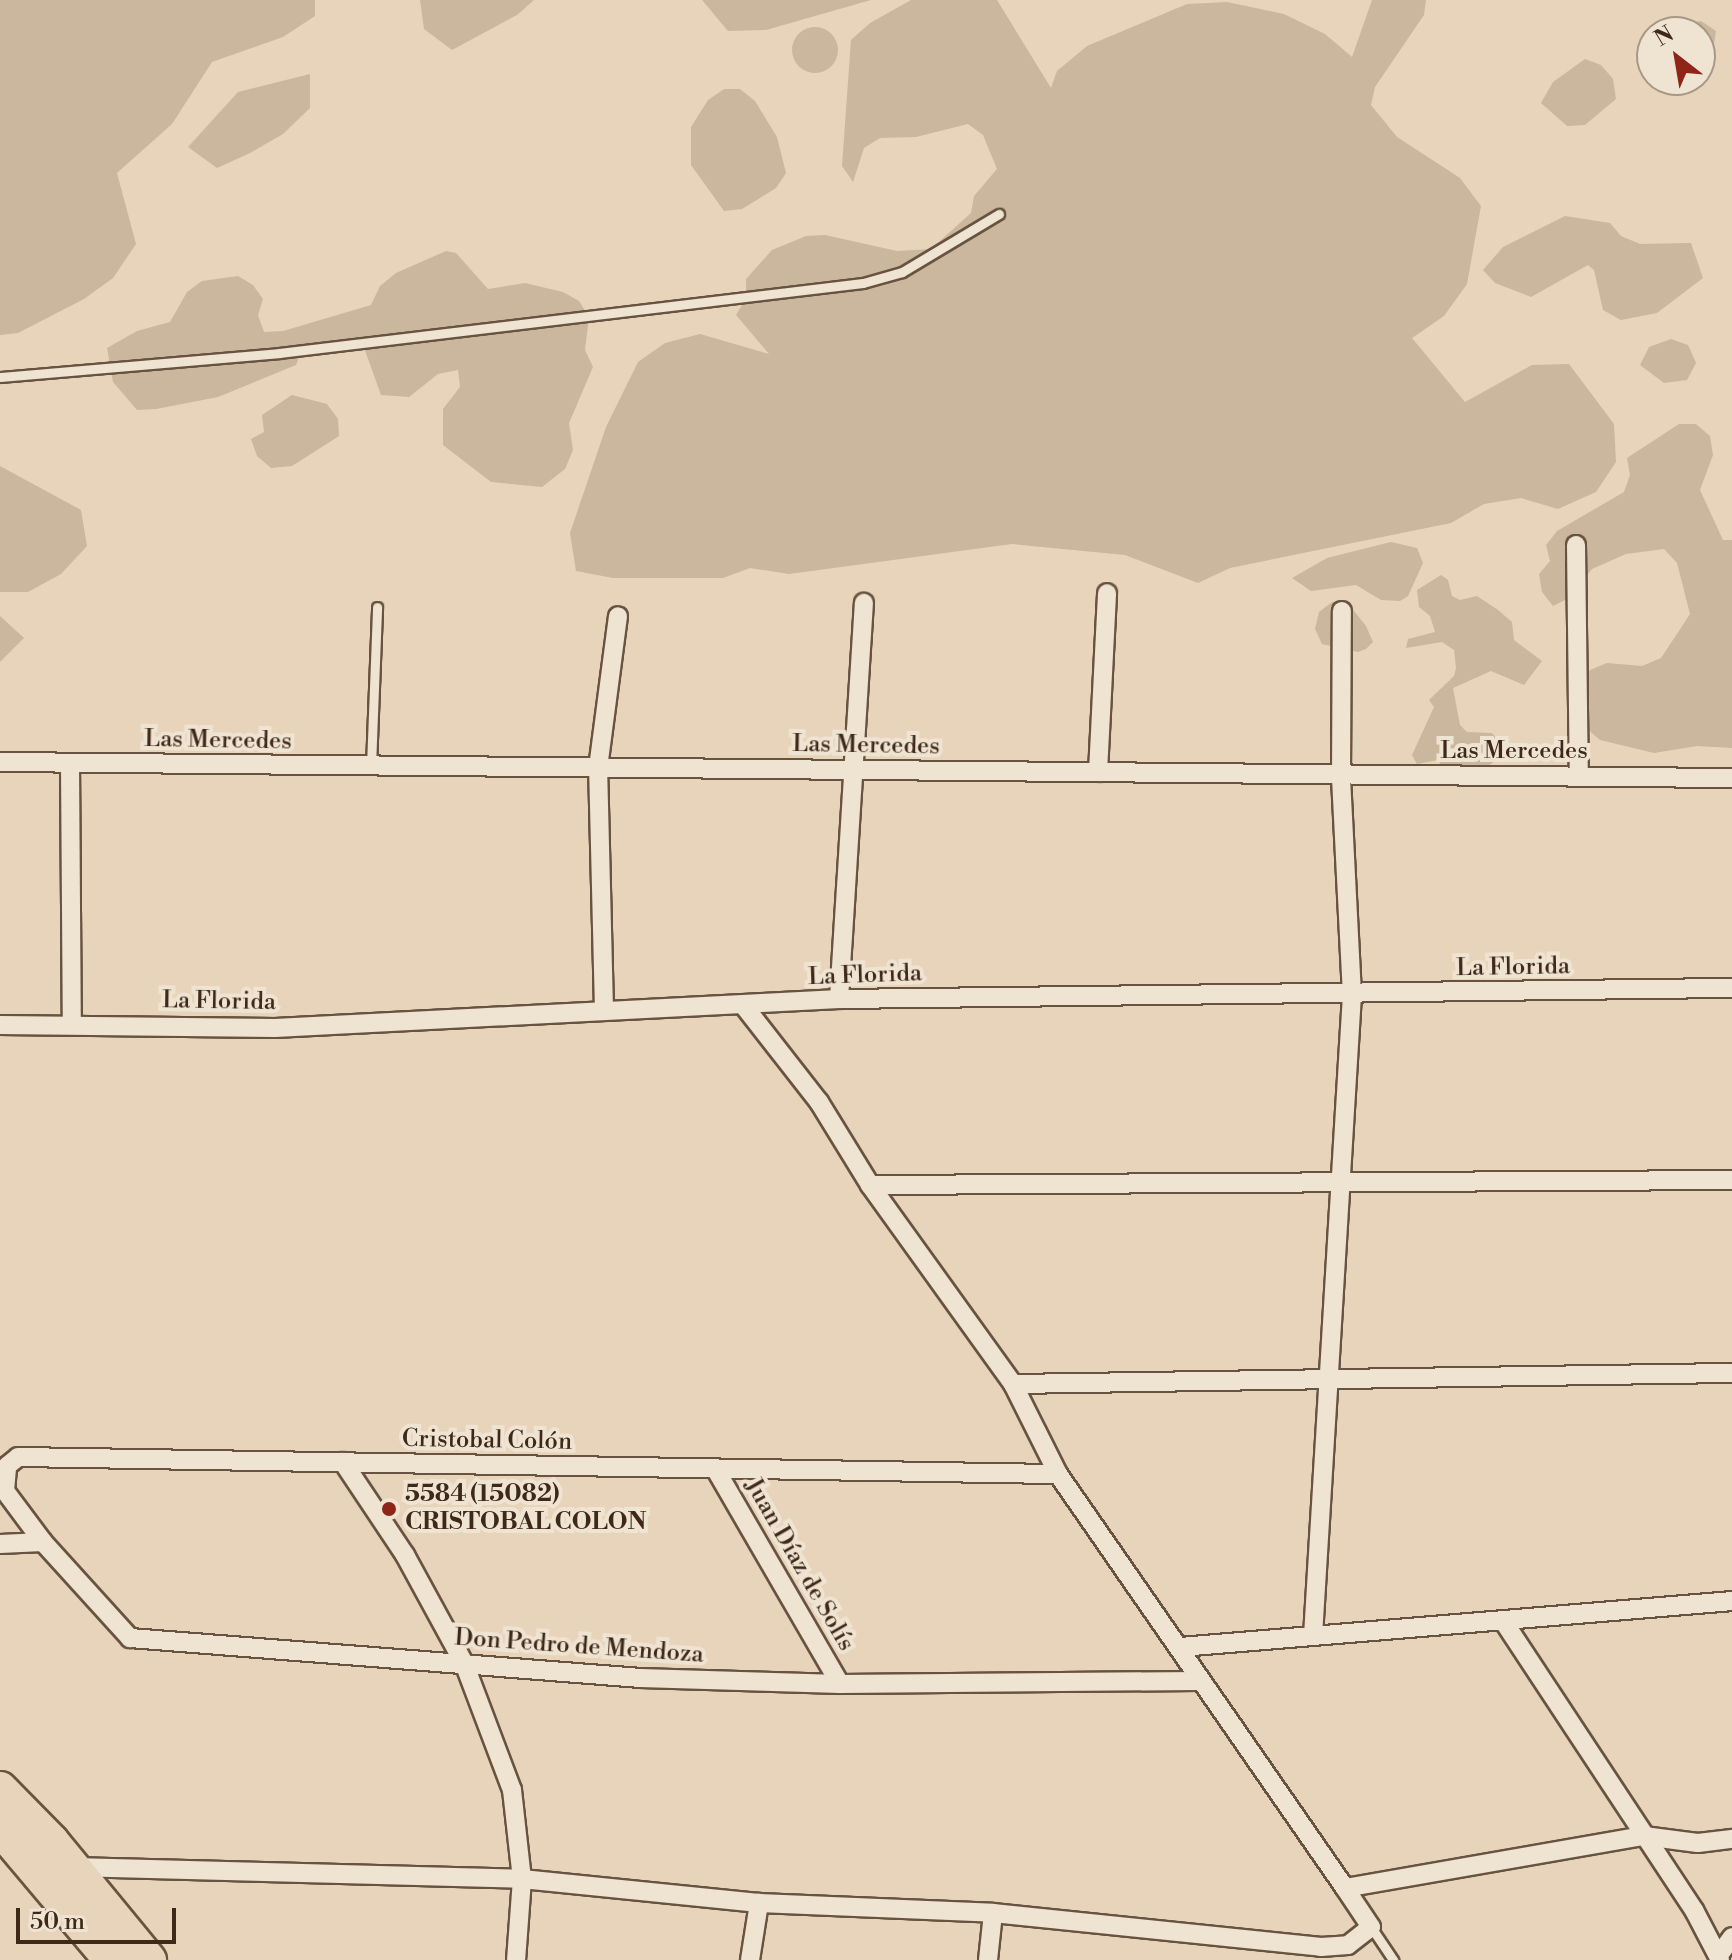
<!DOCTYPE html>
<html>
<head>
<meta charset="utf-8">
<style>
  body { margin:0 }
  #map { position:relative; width:1732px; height:1960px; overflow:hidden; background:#e7d4ba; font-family:"Libre Bodoni",serif }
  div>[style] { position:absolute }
  .green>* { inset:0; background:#cab79e }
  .round { border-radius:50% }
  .roads { filter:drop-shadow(2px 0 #685340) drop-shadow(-2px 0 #685340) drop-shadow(0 2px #685340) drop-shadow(0 -2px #685340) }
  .lane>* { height:9px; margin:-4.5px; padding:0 4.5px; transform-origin:4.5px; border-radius:4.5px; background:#efe3d2 }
  .street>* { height:18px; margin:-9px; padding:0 9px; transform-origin:9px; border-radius:9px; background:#efe3d2 }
  .highway>* { height:34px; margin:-17px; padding:0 17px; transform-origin:17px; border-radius:17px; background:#e7d4ba }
  .dots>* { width:22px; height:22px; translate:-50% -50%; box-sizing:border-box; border:4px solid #efe3d2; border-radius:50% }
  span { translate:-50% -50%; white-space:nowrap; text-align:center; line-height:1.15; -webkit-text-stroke:8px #efe3d2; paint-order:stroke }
  .street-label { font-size:24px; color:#3e2817 }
  .poi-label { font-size:24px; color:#3e2817; font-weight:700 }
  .left { translate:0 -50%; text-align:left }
  .north { position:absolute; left:1636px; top:16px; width:80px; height:80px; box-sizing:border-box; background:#efe3d2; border:2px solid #a89887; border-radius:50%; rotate:329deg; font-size:22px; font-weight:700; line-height:32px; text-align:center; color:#3e2817 }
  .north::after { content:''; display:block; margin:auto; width:28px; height:36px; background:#8f2418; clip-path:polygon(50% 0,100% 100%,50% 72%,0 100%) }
  .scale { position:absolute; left:16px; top:1908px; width:160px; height:36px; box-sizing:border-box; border:4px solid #3e2817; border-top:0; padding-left:10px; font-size:24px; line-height:28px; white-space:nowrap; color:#3e2817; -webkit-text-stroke:6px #efe3d2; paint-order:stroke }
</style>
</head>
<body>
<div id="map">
  <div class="green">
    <div style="clip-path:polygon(0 0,315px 0,315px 16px,283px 37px,212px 62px,172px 124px,117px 173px,136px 244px,113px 278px,84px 299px,18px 333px,0 335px)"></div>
    <div style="clip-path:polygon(420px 0,534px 0,517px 15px,452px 50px,424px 29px)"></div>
    <div style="clip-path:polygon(702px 0,871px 0,766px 30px,728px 31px)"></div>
    <div style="clip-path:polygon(911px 0,997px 0,1051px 88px,1057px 71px,1087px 46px,1187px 4px,1227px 2px,1284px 14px,1325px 34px,1352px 57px,1372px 0,1426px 0,1424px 15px,1375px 87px,1371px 105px,1397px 137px,1460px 178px,1481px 206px,1467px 284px,1444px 316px,1412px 338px,1465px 402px,1532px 365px,1569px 364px,1614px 424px,1616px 462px,1596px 492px,1558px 509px,1521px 498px,1484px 504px,1451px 523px,1230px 568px,1198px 583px,1125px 555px,1012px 544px,789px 574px,750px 568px,723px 578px,613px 578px,576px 571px,570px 533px,606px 427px,638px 362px,665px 343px,700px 334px,769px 354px,736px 315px,746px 298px,746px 279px,772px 250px,806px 236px,825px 235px,897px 251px,931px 249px,971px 213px,974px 196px,997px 169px,983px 135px,968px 124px,916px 137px,880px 138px,864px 148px,853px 182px,842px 166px,851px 40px,870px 23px)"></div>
    <div style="clip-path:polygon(1701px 21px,1716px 31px,1713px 50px,1700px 67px,1700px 32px,1670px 32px,1681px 23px)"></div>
    <div class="round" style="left:792px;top:27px;width:46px;height:46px"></div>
    <div style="clip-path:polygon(1585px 59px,1601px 65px,1613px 79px,1616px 99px,1585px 125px,1567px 126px,1541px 103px,1553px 82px)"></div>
    <div style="clip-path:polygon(310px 74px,310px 108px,283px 134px,250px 153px,217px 168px,188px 147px,238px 92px)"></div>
    <div style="clip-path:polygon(724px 89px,740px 89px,755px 101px,777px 137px,786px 173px,776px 188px,742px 209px,724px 211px,691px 165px,691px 127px,708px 100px)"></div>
    <div style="clip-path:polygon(1565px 216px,1610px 223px,1621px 236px,1640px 244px,1691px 243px,1703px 278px,1657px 313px,1621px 320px,1603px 310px,1594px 270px,1588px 265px,1531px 297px,1495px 283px,1483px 270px,1503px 247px)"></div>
    <div style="clip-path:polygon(446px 251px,456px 253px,488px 289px,525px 283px,563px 292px,579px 301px,589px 317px,585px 350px,593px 367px,569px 423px,573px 450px,565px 469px,542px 487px,491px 482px,443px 445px,443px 409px,460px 387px,458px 370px,438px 374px,409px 397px,381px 395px,362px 342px,303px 348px,296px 365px,218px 397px,156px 409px,137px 410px,113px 382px,107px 348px,137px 331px,170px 322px,187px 292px,202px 281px,238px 276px,253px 285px,263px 299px,258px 315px,264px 332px,283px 331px,371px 305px,380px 286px,396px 273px)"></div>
    <div style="clip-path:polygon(1671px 339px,1688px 345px,1696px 363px,1687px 380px,1664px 383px,1640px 365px,1649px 347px)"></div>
    <div style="clip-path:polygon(292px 395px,327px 404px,338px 419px,339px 436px,292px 466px,271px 468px,257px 456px,251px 439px,264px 432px,262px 415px)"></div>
    <div style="clip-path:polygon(1679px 424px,1696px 424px,1710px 436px,1713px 455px,1700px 490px,1723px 540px,1732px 540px,1732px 748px,1697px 746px,1654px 753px,1600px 740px,1571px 715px,1568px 697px,1590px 670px,1607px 663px,1642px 666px,1661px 658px,1690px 614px,1677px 563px,1664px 549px,1626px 554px,1592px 569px,1569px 598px,1553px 606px,1542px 592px,1539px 574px,1550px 561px,1546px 545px,1557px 531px,1624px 492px,1630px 475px,1627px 458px)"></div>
    <div style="clip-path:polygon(0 466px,81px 510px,87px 546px,61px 574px,28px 592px,0 592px)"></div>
    <div style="clip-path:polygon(1391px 542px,1417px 548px,1423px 563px,1408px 596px,1400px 601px,1381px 600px,1356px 585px,1311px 591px,1292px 578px,1327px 558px)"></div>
    <div style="clip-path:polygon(1441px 575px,1448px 580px,1452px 596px,1460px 600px,1477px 596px,1498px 610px,1512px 622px,1514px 640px,1542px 661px,1524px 685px,1491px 671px,1453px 688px,1460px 725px,1467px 732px,1492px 733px,1498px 740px,1499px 758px,1484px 769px,1443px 768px,1438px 760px,1417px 764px,1412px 755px,1434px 707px,1429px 700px,1454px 676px,1456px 668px,1454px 650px,1442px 642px,1406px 648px,1408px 639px,1435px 632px,1430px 616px,1419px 607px,1417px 590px)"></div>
    <div style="clip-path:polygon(1332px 602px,1350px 606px,1366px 626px,1373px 642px,1366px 649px,1358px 652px,1322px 644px,1315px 629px,1319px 612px)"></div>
    <div style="clip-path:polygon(0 616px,24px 638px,0 662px)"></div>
  </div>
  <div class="roads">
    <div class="lane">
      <div style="left:0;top:377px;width:280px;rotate:-4.9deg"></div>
      <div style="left:279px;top:353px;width:588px;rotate:-6.84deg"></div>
      <div style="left:863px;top:283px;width:41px;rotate:-15.8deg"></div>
      <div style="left:902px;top:272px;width:113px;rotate:-30.9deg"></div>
      <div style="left:371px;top:766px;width:159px;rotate:-87.8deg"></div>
      <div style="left:1371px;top:1927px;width:40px;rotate:56deg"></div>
    </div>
    <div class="street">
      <div style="left:1576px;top:545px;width:232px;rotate:89.3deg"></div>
      <div style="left:0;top:762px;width:1732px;rotate:0.53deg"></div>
      <div style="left:70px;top:763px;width:261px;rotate:89.6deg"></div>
      <div style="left:1098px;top:772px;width:179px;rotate:-87.1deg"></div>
      <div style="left:839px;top:999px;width:397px;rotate:-86.4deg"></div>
      <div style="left:744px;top:1006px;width:122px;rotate:52deg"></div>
      <div style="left:819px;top:1102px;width:97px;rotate:58.4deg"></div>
      <div style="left:870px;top:1185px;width:245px;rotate:54.3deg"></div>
      <div style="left:1013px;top:1384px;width:101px;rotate:63.4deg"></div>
      <div style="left:1058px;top:1474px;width:504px;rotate:55.27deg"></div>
      <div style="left:1345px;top:1888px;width:303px;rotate:-9.9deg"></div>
      <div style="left:1644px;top:1836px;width:54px;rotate:7.4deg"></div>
      <div style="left:1698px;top:1843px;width:34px;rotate:-7deg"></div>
      <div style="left:604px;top:1010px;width:242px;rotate:-91.4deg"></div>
      <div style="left:598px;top:768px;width:153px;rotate:-82.5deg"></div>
      <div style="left:0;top:1025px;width:275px;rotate:0.6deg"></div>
      <div style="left:275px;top:1028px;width:565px;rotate:-2.94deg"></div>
      <div style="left:839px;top:999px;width:893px;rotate:-0.71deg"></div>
      <div style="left:870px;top:1185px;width:862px;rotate:-0.33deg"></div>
      <div style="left:1013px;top:1384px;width:719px;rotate:-0.88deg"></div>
      <div style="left:343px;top:1462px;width:112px;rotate:56.3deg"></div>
      <div style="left:405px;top:1555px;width:123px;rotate:61.4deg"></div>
      <div style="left:464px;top:1663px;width:136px;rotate:69.3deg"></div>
      <div style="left:512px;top:1790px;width:90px;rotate:83.6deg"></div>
      <div style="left:522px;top:1879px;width:81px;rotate:94.2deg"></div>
      <div style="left:716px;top:1470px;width:247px;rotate:59.9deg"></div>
      <div style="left:43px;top:1542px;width:64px;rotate:-126.7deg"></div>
      <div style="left:5px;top:1491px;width:25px;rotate:-85deg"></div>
      <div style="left:7px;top:1466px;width:14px;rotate:-39deg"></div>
      <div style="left:18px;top:1457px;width:1040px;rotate:0.94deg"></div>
      <div style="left:0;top:1544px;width:43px;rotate:-2.7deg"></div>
      <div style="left:43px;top:1542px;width:130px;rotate:47.8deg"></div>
      <div style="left:130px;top:1638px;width:512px;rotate:4.48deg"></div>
      <div style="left:640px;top:1678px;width:200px;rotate:1.7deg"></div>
      <div style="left:840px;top:1684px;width:358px;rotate:-0.5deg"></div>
      <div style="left:1504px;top:1622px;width:345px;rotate:56.6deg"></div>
      <div style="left:1694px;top:1910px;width:56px;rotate:62.5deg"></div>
      <div style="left:1313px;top:1636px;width:642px;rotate:-86.52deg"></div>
      <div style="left:1352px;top:995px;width:220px;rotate:-92.9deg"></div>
      <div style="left:1341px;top:775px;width:164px;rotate:-89.7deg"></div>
      <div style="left:1181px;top:1647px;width:553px;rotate:-4.77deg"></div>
      <div style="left:73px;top:1867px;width:449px;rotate:1.5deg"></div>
      <div style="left:522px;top:1879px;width:238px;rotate:5.8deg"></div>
      <div style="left:759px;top:1903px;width:234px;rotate:2.4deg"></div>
      <div style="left:993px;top:1913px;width:330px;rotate:5.9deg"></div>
      <div style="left:1321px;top:1947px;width:27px;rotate:-4deg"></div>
      <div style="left:1348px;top:1945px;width:29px;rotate:-38deg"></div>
      <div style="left:1371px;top:1927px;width:47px;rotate:-123.7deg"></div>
      <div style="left:1719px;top:1955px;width:22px;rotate:-54deg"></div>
      <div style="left:750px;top:1960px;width:58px;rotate:-81deg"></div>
      <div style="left:988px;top:1960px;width:47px;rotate:-83.9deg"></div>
    </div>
    <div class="highway">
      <div style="left:0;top:1789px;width:74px;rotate:45.5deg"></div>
      <div style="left:52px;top:1842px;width:153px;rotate:50.6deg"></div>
      <div style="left:0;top:1828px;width:172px;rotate:49.9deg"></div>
    </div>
  </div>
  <div class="dots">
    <div style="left:389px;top:1509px;background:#8f2418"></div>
  </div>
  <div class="street-label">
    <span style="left:218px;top:741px;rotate:1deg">Las Mercedes</span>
    <span style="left:866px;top:746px;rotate:1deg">Las Mercedes</span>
    <span style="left:1514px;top:752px">Las Mercedes</span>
    <span style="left:1513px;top:968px;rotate:-1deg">La Florida</span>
    <span style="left:865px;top:976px;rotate:-2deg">La Florida</span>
    <span style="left:219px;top:1002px;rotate:1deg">La Florida</span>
    <span style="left:487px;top:1441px;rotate:1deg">Cristobal Colón</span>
    <span style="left:799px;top:1565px;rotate:60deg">Juan Díaz de Solís</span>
    <span style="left:579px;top:1647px;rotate:4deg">Don Pedro de Mendoza</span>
  </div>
  <div class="poi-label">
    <span class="left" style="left:405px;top:1509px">5584 (15082)<br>CRISTOBAL COLON</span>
  </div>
  <div class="north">N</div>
  <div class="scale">50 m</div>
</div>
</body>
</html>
